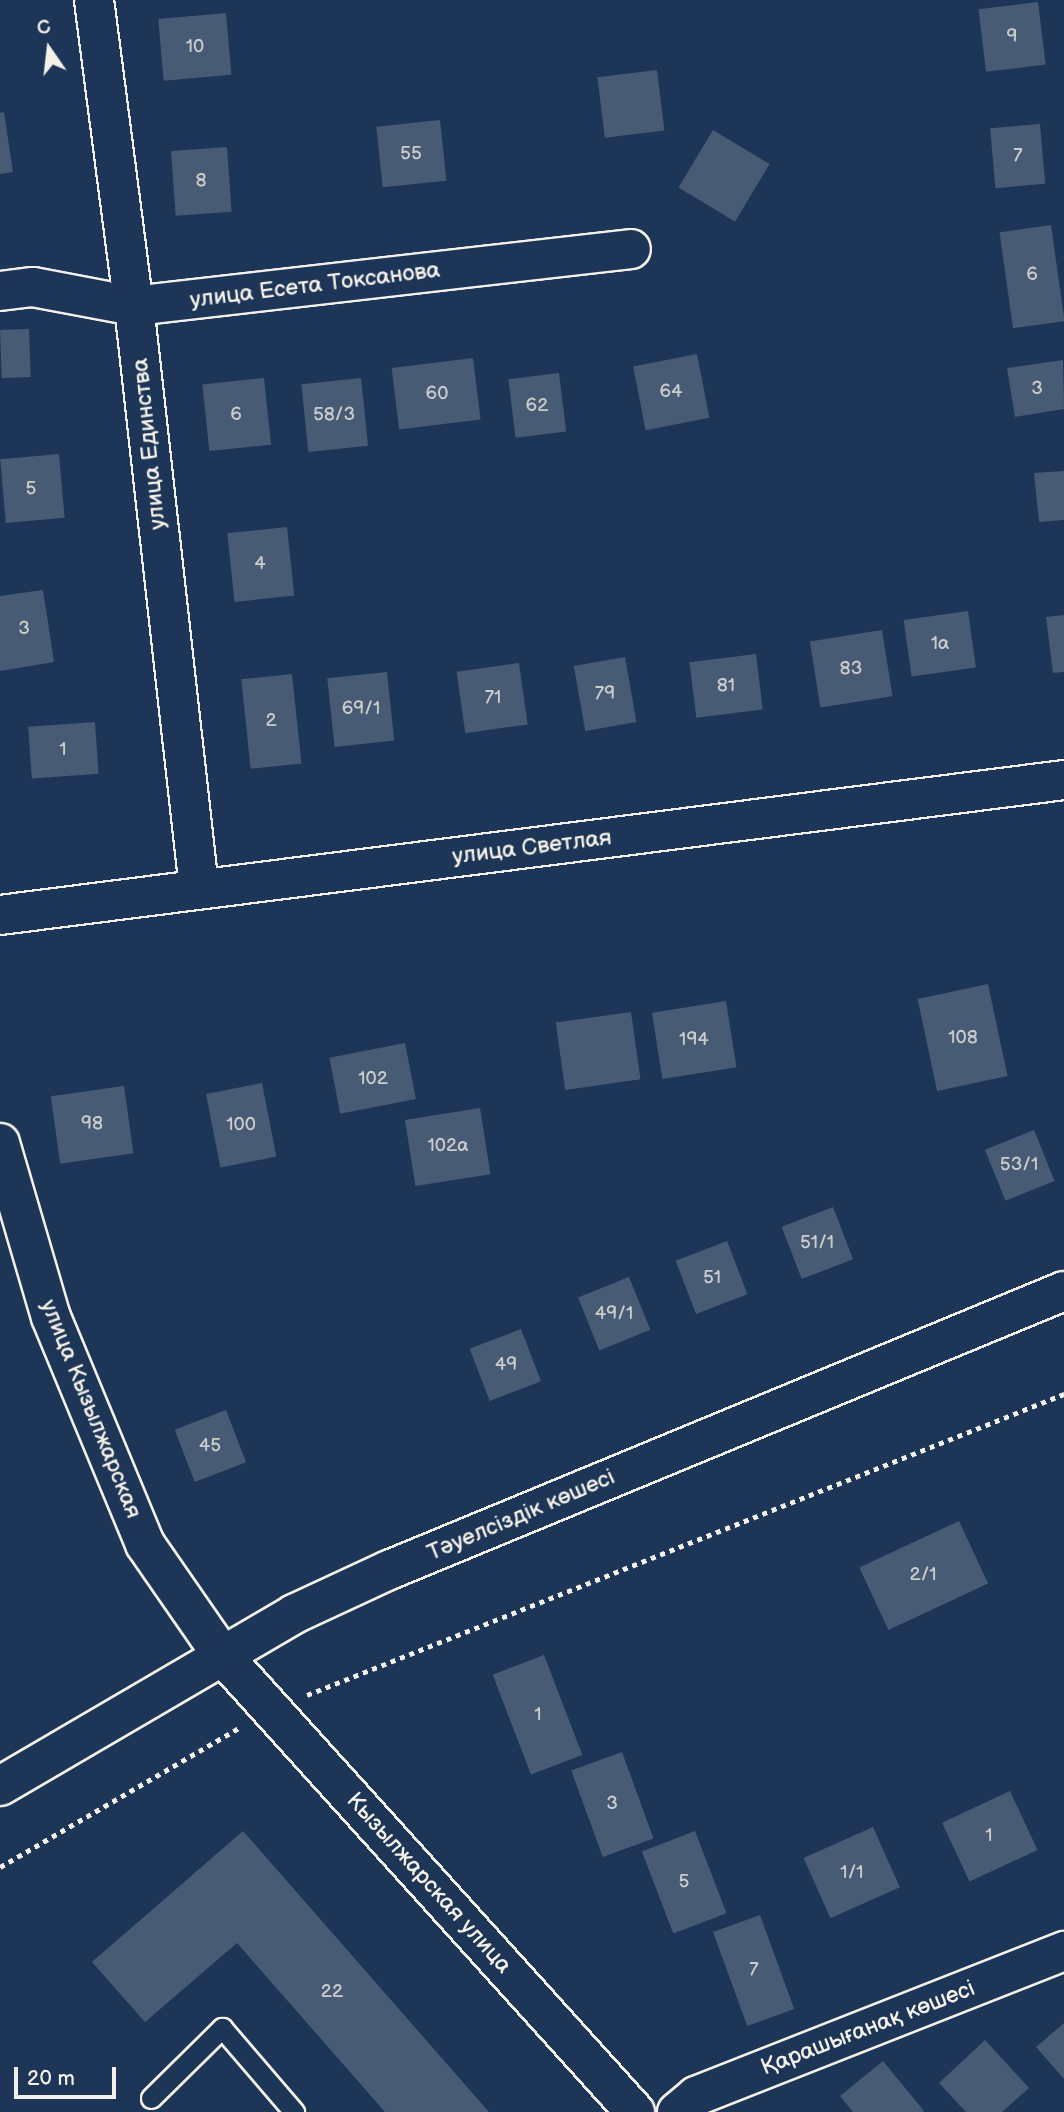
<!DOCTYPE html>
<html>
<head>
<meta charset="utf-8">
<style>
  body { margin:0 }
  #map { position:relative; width:1064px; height:2112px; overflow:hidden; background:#1d3557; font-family:"Balsamiq Sans",sans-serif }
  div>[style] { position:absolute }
  .building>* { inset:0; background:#485b74; transform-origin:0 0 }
  .path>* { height:4.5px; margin-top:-2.25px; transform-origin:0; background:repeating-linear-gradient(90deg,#f4f1e8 0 5px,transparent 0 10px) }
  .roads { filter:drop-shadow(2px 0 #f4f1e8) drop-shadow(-2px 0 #f4f1e8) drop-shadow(0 2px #f4f1e8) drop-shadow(0 -2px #f4f1e8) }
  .lane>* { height:19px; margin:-9.5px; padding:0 9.5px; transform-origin:9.5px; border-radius:9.5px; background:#1d3557 }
  .street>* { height:38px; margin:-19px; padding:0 19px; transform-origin:19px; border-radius:19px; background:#1d3557 }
  .secondary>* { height:38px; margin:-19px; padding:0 19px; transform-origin:19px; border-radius:19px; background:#1d3557 }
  span { translate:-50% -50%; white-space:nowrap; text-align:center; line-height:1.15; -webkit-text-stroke:6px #1d3557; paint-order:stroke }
  .number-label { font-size:19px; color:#c9cccb }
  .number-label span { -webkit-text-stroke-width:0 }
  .street-label { font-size:23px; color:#f4f1e8 }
  .north { position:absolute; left:14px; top:14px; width:70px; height:70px; -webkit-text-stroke:5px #1d3557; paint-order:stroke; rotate:346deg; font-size:19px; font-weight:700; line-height:28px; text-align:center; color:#f4f1e8 }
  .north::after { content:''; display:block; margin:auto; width:24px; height:32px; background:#f4f1e8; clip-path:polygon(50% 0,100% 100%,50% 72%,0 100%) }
  .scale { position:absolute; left:14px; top:2067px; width:102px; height:32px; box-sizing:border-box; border:4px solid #f4f1e8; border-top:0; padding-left:9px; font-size:21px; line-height:24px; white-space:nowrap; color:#f4f1e8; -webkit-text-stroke:5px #1d3557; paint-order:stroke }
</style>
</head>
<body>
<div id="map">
  <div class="building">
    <div style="left:1038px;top:2px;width:63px;height:60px;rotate:83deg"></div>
    <div style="left:226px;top:13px;width:62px;height:68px;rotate:85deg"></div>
    <div style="left:657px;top:70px;width:61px;height:60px;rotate:83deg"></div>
    <div style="clip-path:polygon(4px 112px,13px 172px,0 174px,0 113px)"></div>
    <div style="left:440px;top:120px;width:61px;height:64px;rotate:84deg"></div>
    <div style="left:1040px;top:124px;width:60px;height:50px;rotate:85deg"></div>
    <div style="left:713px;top:130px;width:66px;height:67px;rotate:31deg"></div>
    <div style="left:227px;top:147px;width:65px;height:56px;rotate:86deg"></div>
    <div style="left:1051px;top:225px;width:97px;height:52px;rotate:82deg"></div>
    <div style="left:29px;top:329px;width:48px;height:29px;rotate:88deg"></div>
    <div style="left:697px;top:354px;width:65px;height:65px;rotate:79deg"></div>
    <div style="left:473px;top:358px;width:62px;height:82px;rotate:83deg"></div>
    <div style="clip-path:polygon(1063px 360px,1064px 409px,1015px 417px,1007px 368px)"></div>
    <div style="left:559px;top:373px;width:59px;height:51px;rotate:83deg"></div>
    <div style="left:264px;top:378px;width:67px;height:62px;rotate:84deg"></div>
    <div style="left:361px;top:378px;width:68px;height:60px;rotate:84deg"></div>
    <div style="left:59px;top:454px;width:64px;height:59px;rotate:85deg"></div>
    <div style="clip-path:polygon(1064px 471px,1064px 520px,1039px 522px,1034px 473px)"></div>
    <div style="left:287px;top:527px;width:69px;height:60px;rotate:84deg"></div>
    <div style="clip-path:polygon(43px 590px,54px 662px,0 671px,0 596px)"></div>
    <div style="left:968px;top:611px;width:57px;height:65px;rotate:82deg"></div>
    <div style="clip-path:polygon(1064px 615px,1064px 672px,1053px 673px,1046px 617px)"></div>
    <div style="left:882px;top:630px;width:67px;height:73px;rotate:81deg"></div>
    <div style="left:756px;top:654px;width:56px;height:67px;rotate:83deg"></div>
    <div style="left:625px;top:657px;width:66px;height:52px;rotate:80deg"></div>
    <div style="left:519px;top:663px;width:62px;height:63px;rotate:82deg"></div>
    <div style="left:387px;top:672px;width:69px;height:60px;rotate:84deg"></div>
    <div style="left:292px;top:674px;width:90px;height:51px;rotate:84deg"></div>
    <div style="left:95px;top:722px;width:52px;height:67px;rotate:86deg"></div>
    <div style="left:988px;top:984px;width:94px;height:72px;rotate:78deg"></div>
    <div style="left:726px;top:1001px;width:67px;height:75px;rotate:81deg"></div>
    <div style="left:631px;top:1012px;width:68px;height:76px;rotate:82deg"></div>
    <div style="left:405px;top:1043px;width:57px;height:77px;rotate:79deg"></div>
    <div style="left:262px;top:1083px;width:75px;height:57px;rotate:79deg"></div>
    <div style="left:124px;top:1086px;width:68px;height:74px;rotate:82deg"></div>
    <div style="left:480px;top:1108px;width:67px;height:76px;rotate:81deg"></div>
    <div style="left:1034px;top:1130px;width:55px;height:53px;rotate:68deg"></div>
    <div style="left:833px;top:1207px;width:56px;height:55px;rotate:69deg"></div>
    <div style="left:727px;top:1241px;width:57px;height:55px;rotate:69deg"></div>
    <div style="left:629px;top:1277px;width:57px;height:55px;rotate:68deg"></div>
    <div style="left:521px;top:1329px;width:56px;height:55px;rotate:69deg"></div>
    <div style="left:226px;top:1410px;width:56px;height:55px;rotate:69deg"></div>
    <div style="left:959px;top:1521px;width:69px;height:110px;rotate:65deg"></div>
    <div style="left:544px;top:1655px;width:107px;height:55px;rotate:69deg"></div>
    <div style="left:622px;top:1752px;width:92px;height:54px;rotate:70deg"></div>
    <div style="left:1010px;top:1791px;width:65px;height:75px;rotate:65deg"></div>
    <div style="left:873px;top:1827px;width:66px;height:76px;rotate:66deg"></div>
    <div style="clip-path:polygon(243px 1831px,489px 2112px,385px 2112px,237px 1943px,145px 2022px,92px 1962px)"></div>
    <div style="left:695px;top:1831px;width:88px;height:57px;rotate:69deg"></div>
    <div style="left:760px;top:1915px;width:100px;height:50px;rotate:70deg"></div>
    <div style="clip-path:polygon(1064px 2023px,1064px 2079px,1036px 2047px)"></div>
    <div style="clip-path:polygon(985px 2040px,1029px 2088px,1002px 2112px,966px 2112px,939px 2083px)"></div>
    <div style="clip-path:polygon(883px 2061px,924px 2111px,923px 2112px,853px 2112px,840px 2096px)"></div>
  </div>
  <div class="path">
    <div style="left:307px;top:1695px;width:815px;rotate:-21.68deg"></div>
    <div style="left:0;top:1867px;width:276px;rotate:-30.2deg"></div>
  </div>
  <div class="roads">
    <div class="lane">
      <div style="left:151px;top:2098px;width:100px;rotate:-44.6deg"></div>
      <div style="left:222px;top:2028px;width:111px;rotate:49.4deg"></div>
    </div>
    <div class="street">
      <div style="left:94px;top:0;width:309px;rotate:82.6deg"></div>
      <div style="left:134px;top:306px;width:586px;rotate:83.63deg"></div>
      <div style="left:0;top:291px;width:33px;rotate:-7deg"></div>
      <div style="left:33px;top:287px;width:103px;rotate:10.7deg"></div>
      <div style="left:134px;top:306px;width:500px;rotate:-6.54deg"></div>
      <div style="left:0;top:915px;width:1073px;rotate:-7.23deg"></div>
      <div style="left:0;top:1143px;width:181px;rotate:73.7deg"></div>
      <div style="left:51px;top:1317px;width:246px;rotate:67.5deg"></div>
      <div style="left:145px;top:1544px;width:135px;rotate:55.3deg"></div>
      <div style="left:677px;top:2112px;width:25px;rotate:-40deg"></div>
      <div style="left:696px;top:2096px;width:396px;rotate:-21.5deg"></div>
    </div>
    <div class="secondary">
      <div style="left:222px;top:1655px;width:616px;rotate:47.9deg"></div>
      <div style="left:0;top:1786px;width:341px;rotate:-30.3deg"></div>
      <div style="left:294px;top:1614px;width:105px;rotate:-24.9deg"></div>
      <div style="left:389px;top:1570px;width:730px;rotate:-22.46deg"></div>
    </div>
  </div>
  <div class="number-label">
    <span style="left:1012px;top:37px">9</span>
    <span style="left:195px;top:47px">10</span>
    <span style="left:411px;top:154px">55</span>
    <span style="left:1018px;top:156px">7</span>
    <span style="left:201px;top:181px">8</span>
    <span style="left:1032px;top:275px">6</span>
    <span style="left:1037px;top:389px">3</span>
    <span style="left:671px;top:392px">64</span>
    <span style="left:437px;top:394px">60</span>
    <span style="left:537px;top:406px">62</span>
    <span style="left:236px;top:415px">6</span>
    <span style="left:334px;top:415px">58/3</span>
    <span style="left:31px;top:489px">5</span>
    <span style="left:260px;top:564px">4</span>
    <span style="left:24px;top:629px">3</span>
    <span style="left:940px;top:644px">1а</span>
    <span style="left:851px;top:669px">83</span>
    <span style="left:726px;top:686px">81</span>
    <span style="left:605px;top:694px">79</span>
    <span style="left:493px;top:698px">71</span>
    <span style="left:361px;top:709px">69/1</span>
    <span style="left:271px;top:721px">2</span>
    <span style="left:63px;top:750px">1</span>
    <span style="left:963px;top:1038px">108</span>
    <span style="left:694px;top:1040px">194</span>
    <span style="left:373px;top:1079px">102</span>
    <span style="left:92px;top:1124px">98</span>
    <span style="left:241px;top:1125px">100</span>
    <span style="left:448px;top:1146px">102а</span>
    <span style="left:1019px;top:1165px">53/1</span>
    <span style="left:817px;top:1243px">51/1</span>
    <span style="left:712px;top:1278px">51</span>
    <span style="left:614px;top:1314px">49/1</span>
    <span style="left:506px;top:1365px">49</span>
    <span style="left:210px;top:1446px">45</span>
    <span style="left:923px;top:1575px">2/1</span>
    <span style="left:538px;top:1715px">1</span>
    <span style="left:612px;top:1804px">3</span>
    <span style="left:989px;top:1836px">1</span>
    <span style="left:852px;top:1873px">1/1</span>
    <span style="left:684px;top:1882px">5</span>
    <span style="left:754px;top:1970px">7</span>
    <span style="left:332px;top:1992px">22</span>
  </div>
  <div class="street-label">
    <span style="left:315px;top:285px;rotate:-7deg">улица Есета Токсанова</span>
    <span style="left:149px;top:444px;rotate:-96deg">улица Единства</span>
    <span style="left:532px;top:847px;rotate:-7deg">улица Светлая</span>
    <span style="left:91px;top:1409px;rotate:68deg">улица Кызылжарская</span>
    <span style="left:521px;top:1515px;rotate:-23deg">Тәуелсіздік көшесі</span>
    <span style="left:429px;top:1883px;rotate:48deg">Кызылжарская улица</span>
    <span style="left:868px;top:2028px;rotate:-21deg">Қарашығанақ көшесі</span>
  </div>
  <div class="north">С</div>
  <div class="scale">20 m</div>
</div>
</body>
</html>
